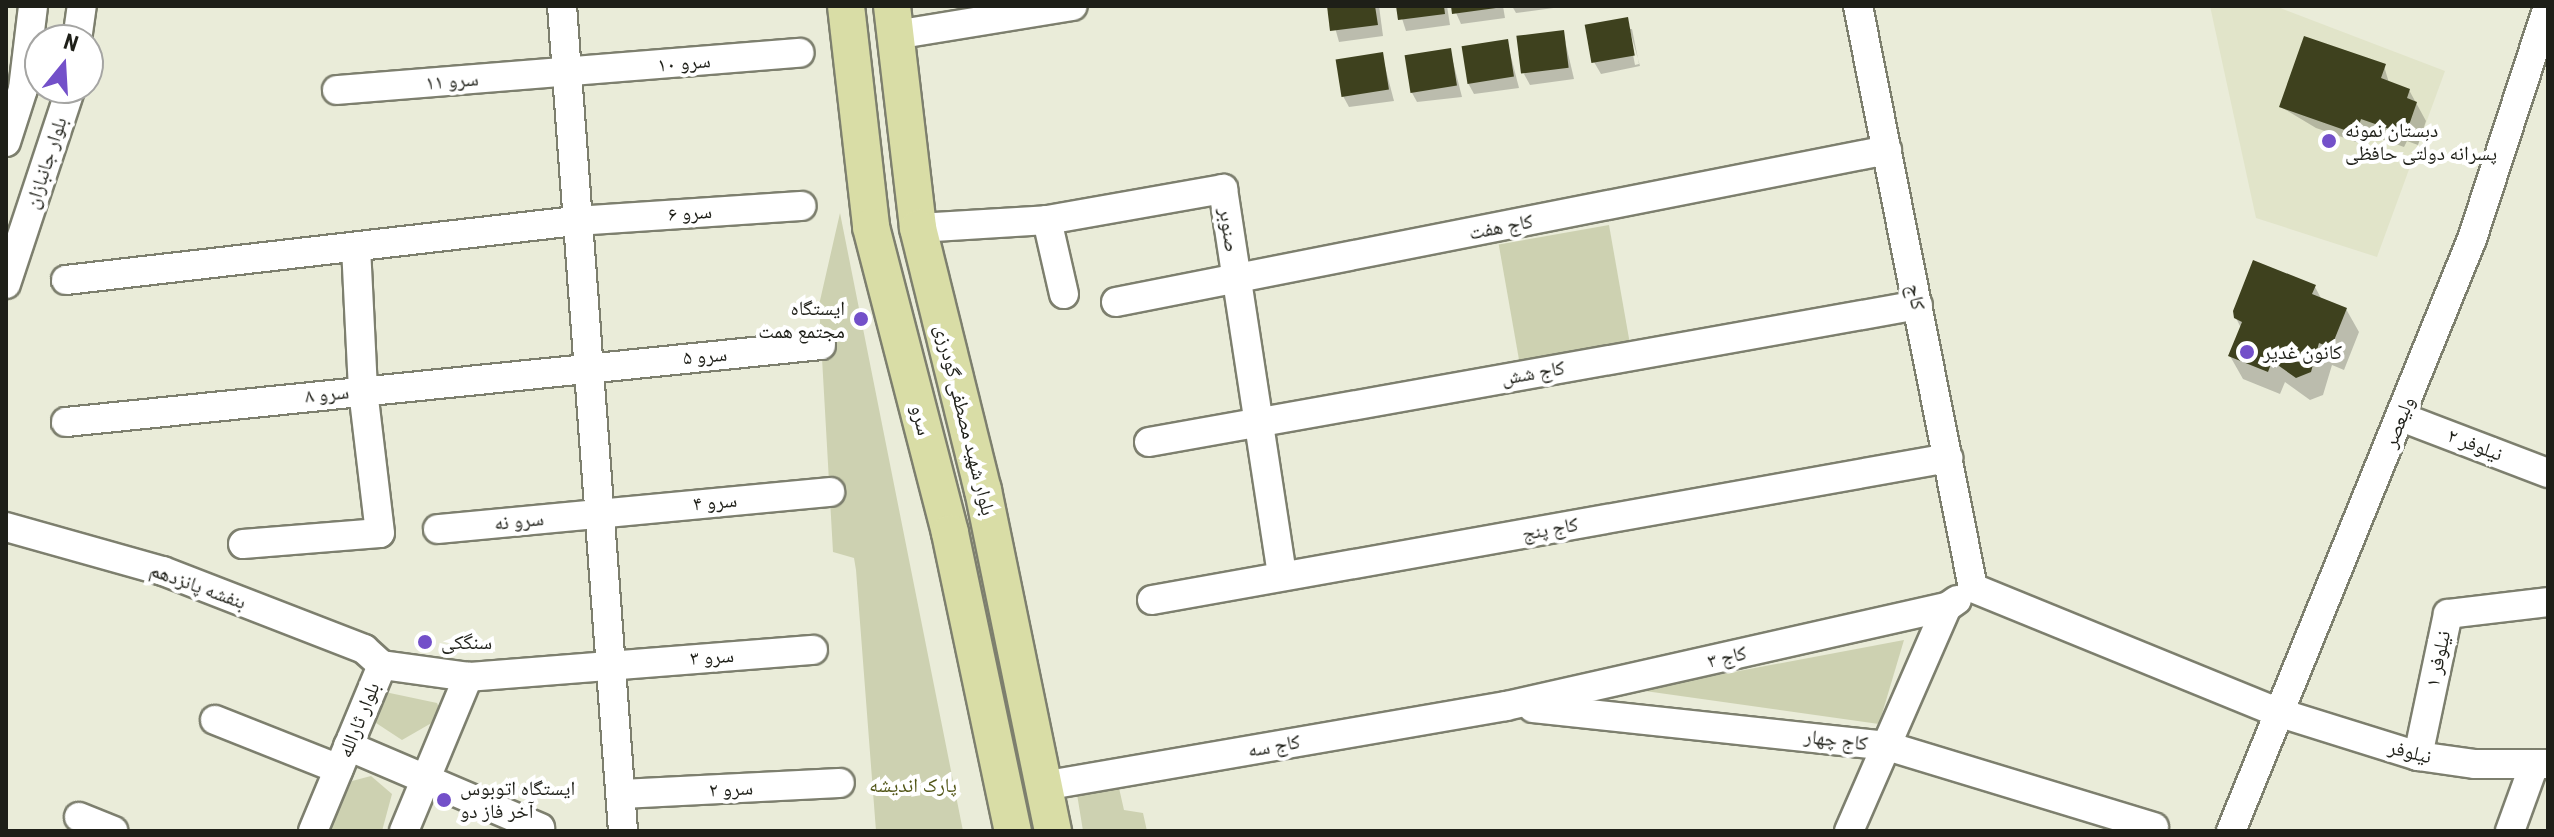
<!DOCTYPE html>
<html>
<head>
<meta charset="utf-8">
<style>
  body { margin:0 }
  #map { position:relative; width:2554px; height:837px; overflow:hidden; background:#eaecd9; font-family:"Roboto Condensed","Noto Naskh Arabic",sans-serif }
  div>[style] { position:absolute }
  .built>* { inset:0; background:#e1e4c9 }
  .green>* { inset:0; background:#cdd1b1; transform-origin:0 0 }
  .shadow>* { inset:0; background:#0003 }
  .building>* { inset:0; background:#3e411e; transform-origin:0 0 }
  .roads { filter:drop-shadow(2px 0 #7d7f6e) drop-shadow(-2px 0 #7d7f6e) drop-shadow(0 2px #7d7f6e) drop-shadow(0 -2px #7d7f6e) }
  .minor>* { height:28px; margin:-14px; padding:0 14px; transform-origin:14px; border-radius:14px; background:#fff }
  .major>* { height:36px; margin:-18px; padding:0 18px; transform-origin:18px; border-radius:18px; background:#d9dda6 }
  .dots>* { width:22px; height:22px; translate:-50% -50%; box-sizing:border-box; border:4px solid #fff; border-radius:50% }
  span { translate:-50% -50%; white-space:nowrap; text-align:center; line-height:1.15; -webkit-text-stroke:8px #fff; paint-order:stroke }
  .street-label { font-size:20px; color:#1e1f18 }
  .poi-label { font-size:20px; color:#1e1f18 }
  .left { translate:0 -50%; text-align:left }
  .right { translate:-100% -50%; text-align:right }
  .park-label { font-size:20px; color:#515516 }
  .frame { position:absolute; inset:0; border:8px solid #1e1f18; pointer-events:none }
  .north { position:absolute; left:24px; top:24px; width:80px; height:80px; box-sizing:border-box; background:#fff; border:2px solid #a5a5a3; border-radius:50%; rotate:18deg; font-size:22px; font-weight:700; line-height:32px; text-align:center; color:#1e1f18 }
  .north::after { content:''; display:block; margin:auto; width:28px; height:36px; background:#7350c9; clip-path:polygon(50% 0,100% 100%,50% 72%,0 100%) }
</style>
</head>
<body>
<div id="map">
  <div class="built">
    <div style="clip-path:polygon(2210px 6px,2275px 6px,2445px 71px,2377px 257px,2256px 218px)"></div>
  </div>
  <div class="green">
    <div style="clip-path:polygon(840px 213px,963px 831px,876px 831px,856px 570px,854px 558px,833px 552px,819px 305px)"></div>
    <div style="left:1609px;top:225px;width:120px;height:112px;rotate:80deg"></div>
    <div style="clip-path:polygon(1904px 640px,1879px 724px,1638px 690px)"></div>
    <div style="clip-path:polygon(385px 692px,437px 703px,441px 712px,435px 721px,402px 740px,373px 721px)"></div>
    <div style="clip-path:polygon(371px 776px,392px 794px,382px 831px,328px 831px,352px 781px)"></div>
    <div style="clip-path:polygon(1119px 788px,1124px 810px,1143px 813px,1147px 831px,1083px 831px,1077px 794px)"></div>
  </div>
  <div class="shadow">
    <div style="clip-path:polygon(1329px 6px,1379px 6px,1383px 36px,1339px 42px)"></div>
    <div style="clip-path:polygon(1398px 6px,1447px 6px,1450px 25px,1406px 31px)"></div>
    <div style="clip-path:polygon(1453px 6px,1503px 6px,1505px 18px,1461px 24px)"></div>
    <div style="clip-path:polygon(1512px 6px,1560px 6px,1561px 7px,1516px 13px)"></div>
    <div style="clip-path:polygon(evenodd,1627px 20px,1640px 66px,1601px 74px,1594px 62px,1627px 20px,1628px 29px,1632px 29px,1639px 64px,1635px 65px,1628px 29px)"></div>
    <div style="clip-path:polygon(1563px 32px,1574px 79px,1530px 85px,1524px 74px)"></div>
    <div style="clip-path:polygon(1507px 41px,1519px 88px,1474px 94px,1468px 83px)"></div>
    <div style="clip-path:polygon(1450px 50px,1462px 97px,1417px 102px,1411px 91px)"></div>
    <div style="clip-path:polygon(1382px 55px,1394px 101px,1349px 107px,1343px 96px)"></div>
    <div style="clip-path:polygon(2384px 66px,2389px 83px,2409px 90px,2426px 121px,2418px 145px,2407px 141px,2404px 147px,2365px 133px,2362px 144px,2316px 128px,2281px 107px)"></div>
    <div style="clip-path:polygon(2315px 287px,2322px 300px,2346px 309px,2359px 332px,2344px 370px,2332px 365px,2323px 395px,2310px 400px,2285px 382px,2280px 394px,2243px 379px,2230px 356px,2241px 328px,2236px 318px)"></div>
  </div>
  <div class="building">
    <div style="clip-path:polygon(1327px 6px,1375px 6px,1378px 25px,1330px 31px)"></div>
    <div style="clip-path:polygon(1396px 6px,1444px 6px,1445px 14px,1398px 20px)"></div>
    <div style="clip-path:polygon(1451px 6px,1496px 6px,1496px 8px,1452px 14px)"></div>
    <div style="left:1628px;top:17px;width:39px;height:44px;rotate:80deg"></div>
    <div style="left:1564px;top:30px;width:38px;height:48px;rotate:83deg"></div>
    <div style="clip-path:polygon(2304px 36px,2386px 64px,2381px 78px,2410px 89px,2407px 98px,2417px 102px,2408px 128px,2397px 125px,2395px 131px,2361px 119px,2356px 134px,2279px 107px)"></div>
    <div style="left:1508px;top:39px;width:38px;height:47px;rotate:81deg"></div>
    <div style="left:1451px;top:48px;width:38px;height:47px;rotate:81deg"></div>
    <div style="left:1383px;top:52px;width:38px;height:48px;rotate:81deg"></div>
    <div style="clip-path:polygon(2253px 260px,2316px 285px,2312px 294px,2347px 308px,2331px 348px,2319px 343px,2311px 372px,2296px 378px,2272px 361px,2268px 372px,2228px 356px,2242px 322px,2234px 318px,2233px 311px)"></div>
  </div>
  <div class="roads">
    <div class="minor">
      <div style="left:562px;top:6px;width:827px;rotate:85.77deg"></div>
      <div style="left:1858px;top:6px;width:593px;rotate:78.82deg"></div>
      <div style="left:1973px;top:588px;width:328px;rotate:22.2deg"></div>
      <div style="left:2277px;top:712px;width:148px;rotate:17.3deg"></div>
      <div style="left:2418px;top:756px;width:58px;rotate:8deg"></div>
      <div style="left:2475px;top:764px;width:73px"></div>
      <div style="left:895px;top:35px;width:180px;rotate:-9.3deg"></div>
      <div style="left:77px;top:40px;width:34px;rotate:-82deg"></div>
      <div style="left:337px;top:90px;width:464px;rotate:-4.6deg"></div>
      <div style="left:6px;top:142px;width:56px;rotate:-72.2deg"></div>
      <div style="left:23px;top:89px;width:84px;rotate:-83.1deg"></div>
      <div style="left:1047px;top:220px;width:76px;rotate:77.1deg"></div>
      <div style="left:918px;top:228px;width:129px;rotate:-3.5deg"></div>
      <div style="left:1047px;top:220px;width:179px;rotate:-10deg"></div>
      <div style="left:1223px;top:189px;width:391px;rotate:81.3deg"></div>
      <div style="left:66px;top:280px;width:512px;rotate:-6.61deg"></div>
      <div style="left:575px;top:221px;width:227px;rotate:-3.8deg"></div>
      <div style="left:6px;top:284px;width:206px;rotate:-71.7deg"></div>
      <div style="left:1116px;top:302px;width:786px;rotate:-11.15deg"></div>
      <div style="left:2401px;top:417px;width:157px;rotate:20.9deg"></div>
      <div style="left:66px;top:422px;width:759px;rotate:-5.82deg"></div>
      <div style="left:1149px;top:442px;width:781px;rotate:-10.1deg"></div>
      <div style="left:6px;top:527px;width:163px;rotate:15.7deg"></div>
      <div style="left:163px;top:571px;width:216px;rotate:21.2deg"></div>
      <div style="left:364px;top:649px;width:24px;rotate:42deg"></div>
      <div style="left:438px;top:529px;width:394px;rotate:-5.4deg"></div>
      <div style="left:243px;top:544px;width:137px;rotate:-4.6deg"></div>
      <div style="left:380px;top:533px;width:144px;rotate:-96.8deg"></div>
      <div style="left:363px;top:390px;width:143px;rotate:-92.8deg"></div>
      <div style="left:1152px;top:600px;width:809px;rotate:-10.11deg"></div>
      <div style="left:1533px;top:708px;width:356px;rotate:6.1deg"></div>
      <div style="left:1887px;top:746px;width:279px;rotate:16.9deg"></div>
      <div style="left:215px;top:720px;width:133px;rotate:21.6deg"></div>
      <div style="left:348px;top:746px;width:209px;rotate:23.1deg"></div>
      <div style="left:2418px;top:756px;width:145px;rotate:-78.1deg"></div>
      <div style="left:2448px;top:614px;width:101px;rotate:-6.8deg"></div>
      <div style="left:1043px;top:786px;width:470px;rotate:-9.8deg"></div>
      <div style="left:1506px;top:706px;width:452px;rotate:-12.7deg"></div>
      <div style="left:621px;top:794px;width:219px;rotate:-2.9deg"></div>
      <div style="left:79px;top:817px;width:37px;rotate:22deg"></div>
      <div style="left:313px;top:831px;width:180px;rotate:-67.4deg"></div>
      <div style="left:382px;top:665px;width:87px;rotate:7.9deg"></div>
      <div style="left:468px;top:677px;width:346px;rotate:-4.5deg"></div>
      <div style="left:404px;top:831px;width:167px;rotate:-67.4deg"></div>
      <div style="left:1849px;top:831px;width:244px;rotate:-66.4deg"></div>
      <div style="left:1947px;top:607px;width:12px;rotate:-35deg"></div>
      <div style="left:2231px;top:831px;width:639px;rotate:-67.85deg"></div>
      <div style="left:2472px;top:239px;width:245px;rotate:-71.9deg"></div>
      <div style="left:2510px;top:831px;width:70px;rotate:-70deg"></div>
    </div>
    <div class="major">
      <div style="left:846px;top:6px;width:222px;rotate:83.5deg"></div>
      <div style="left:871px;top:227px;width:316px;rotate:75.5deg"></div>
      <div style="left:950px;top:533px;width:305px;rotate:78.1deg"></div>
      <div style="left:892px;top:6px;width:224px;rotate:83.3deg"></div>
      <div style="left:918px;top:228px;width:270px;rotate:76.1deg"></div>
      <div style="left:983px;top:490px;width:348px;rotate:78.4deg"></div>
    </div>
  </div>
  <div class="dots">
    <div style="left:2329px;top:141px;background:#7350c9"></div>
    <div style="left:861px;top:319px;background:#7350c9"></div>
    <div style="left:2247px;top:352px;background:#7350c9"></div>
    <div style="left:425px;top:642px;background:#7350c9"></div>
    <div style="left:444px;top:800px;background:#7350c9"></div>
  </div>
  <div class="street-label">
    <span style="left:684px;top:63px;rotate:-5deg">سرو ۱۰</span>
    <span style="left:452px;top:81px;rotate:-5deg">سرو ۱۱</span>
    <span style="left:46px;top:163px;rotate:-72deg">بلوار جانبازان</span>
    <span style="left:690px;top:213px;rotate:-4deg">سرو ۶</span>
    <span style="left:1501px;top:227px;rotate:-11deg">کاج هفت</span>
    <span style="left:1229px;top:230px;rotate:82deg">صنوبر</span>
    <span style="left:1916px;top:297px;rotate:79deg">کاج</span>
    <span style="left:705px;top:356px;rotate:-5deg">سرو ۵</span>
    <span style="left:1533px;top:373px;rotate:-10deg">کاج شش</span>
    <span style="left:327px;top:394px;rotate:-6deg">سرو ۸</span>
    <span style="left:921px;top:420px;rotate:76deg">سرو</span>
    <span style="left:965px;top:420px;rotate:76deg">بلوار شهید مصطفی گودرزی</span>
    <span style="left:2399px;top:422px;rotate:-68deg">ولیعصر</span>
    <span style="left:2475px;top:445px;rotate:21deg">نیلوفر ۲</span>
    <span style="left:715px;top:502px;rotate:-5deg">سرو ۴</span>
    <span style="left:519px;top:521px;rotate:-6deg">سرو نه</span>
    <span style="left:1550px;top:529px;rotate:-10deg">کاج پنج</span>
    <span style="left:198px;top:586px;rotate:20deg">بنفشه پانزدهم</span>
    <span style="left:712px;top:657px;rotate:-4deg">سرو ۳</span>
    <span style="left:1727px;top:657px;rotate:-13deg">کاج ۳</span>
    <span style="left:2438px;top:659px;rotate:-78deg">نیلوفر ۱</span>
    <span style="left:359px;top:720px;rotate:-68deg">بلوار ثارالله</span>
    <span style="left:1836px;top:740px;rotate:7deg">کاج چهار</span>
    <span style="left:1274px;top:746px;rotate:-10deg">کاج سه</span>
    <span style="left:2410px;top:752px;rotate:14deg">نیلوفر</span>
    <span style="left:731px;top:789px;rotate:-3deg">سرو ۲</span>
  </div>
  <div class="poi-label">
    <span class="left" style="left:2345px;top:142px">دبستان نمونه<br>پسرانه دولتی حافظی</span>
    <span class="right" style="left:845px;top:320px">ایستگاه<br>مجتمع همت</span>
    <span class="left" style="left:2263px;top:352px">کانون غدیر</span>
    <span class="left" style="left:441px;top:642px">سنگکی</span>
    <span class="left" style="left:460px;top:800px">ایستگاه اتوبوس<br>آخر فاز دو</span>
  </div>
  <div class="park-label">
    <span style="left:913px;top:785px">پارک اندیشه</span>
  </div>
  <div class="frame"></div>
  <div class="north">N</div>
</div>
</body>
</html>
